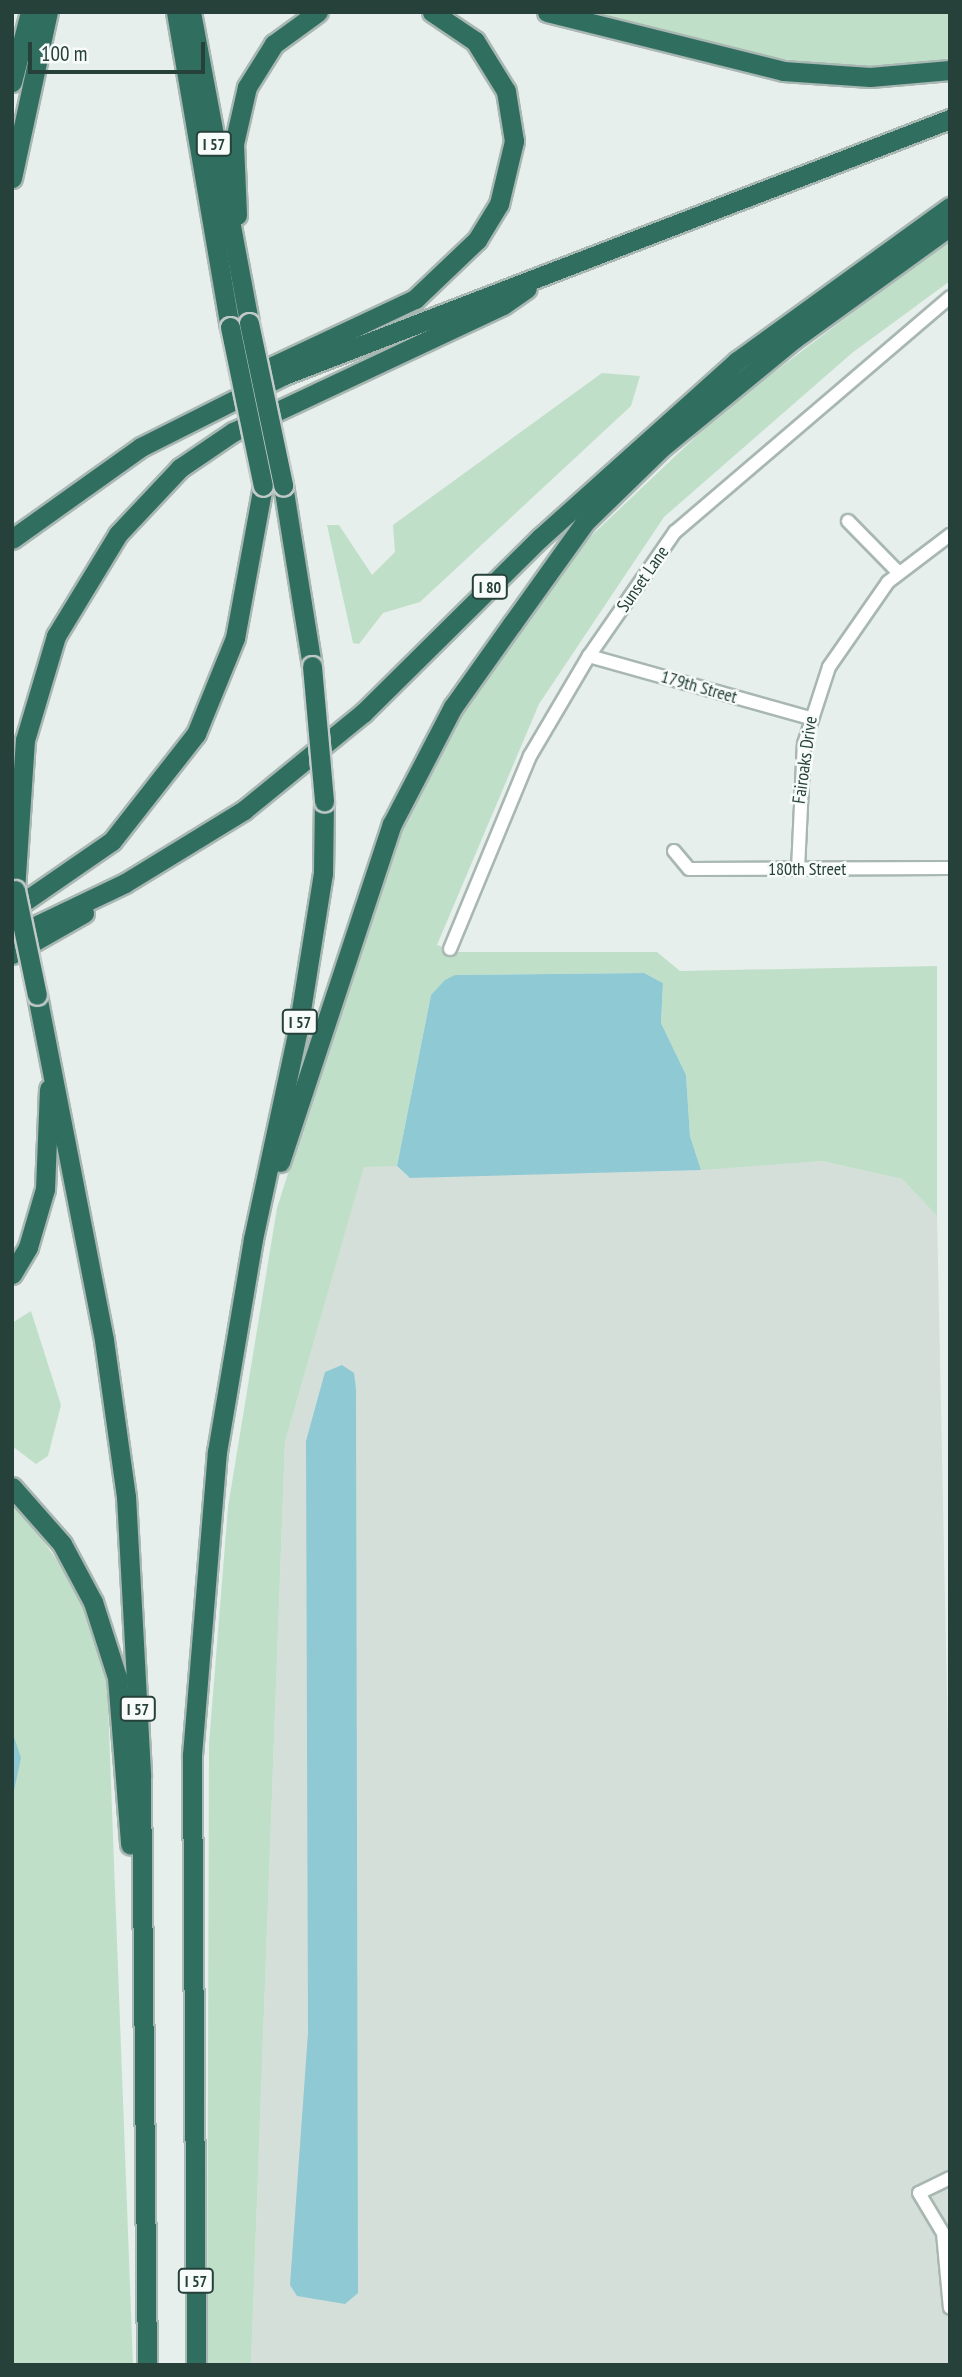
<!DOCTYPE html>
<html>
<head>
<meta charset="utf-8">
<style>
  body { margin:0 }
  #map { position:relative; width:962px; height:2377px; overflow:hidden; background:#e6efeb; font-family:"PT Sans Narrow",sans-serif }
  div>[style] { position:absolute }
  .built>* { inset:0; background:#d4dfda }
  .green>* { inset:0; background:#c0dfc8 }
  .water>* { inset:0; background:#8fc9d3 }
  .roads { filter:drop-shadow(2px 0 #a8b7b2) drop-shadow(-2px 0 #a8b7b2) drop-shadow(0 2px #a8b7b2) drop-shadow(0 -2px #a8b7b2) }
  .minor>* { height:12px; margin:-6px; padding:0 6px; transform-origin:6px; border-radius:6px; background:#fff }
  .highway>* { height:19px; margin:-9.5px; padding:0 9.5px; transform-origin:9.5px; border-radius:9.5px; background:#306e60 }
  .bridges { filter:drop-shadow(2px 0 #c2cac8) drop-shadow(-2px 0 #c2cac8) drop-shadow(0 2px #c2cac8) drop-shadow(0 -2px #c2cac8) }
  .highway-bridge>* { height:19px; margin:-9.5px; padding:0 9.5px; transform-origin:9.5px; border-radius:9.5px; background:#306e60 }
  span { translate:-50% -50%; white-space:nowrap; text-align:center; line-height:1.15; -webkit-text-stroke:5px #f7fbf9; paint-order:stroke }
  .shield-label span { padding:2px 5px; background:#f7fbf9; border:2px solid; border-radius:5px; -webkit-text-stroke-width:0 }
  .shield-label { font-size:16px; color:#254139; font-weight:700 }
  .street-label { font-size:18px; color:#254139 }
  .frame { position:absolute; inset:0; border:14px solid #254139; pointer-events:none }
  .scale { position:absolute; left:28px; top:42px; width:177px; height:32px; box-sizing:border-box; border:4px solid #254139; border-top:0; padding-left:9px; font-size:21px; line-height:24px; white-space:nowrap; color:#254139; -webkit-text-stroke:5px #f7fbf9; paint-order:stroke }
</style>
</head>
<body>
<div id="map">
  <div class="built">
    <div style="clip-path:polygon(822px 1161px,902px 1179px,937px 1216px,950px 1840px,950px 2365px,251px 2365px,285px 1442px,364px 1166px,397px 1166px,410px 1178px)"></div>
  </div>
  <div class="green">
    <div style="clip-path:polygon(587px 12px,950px 12px,950px 58px,892px 68px,823px 65px,751px 54px)"></div>
    <div style="clip-path:polygon(950px 239px,950px 281px,852px 353px,664px 517px,539px 704px,437px 945px,458px 952px,657px 952px,680px 971px,937px 966px,937px 1216px,902px 1179px,822px 1161px,701px 1170px,690px 1136px,686px 1075px,661px 1023px,663px 983px,644px 973px,455px 975px,431px 995px,397px 1166px,364px 1167px,285px 1442px,251px 2365px,207px 2365px,209px 1744px,228px 1507px,277px 1208px,399px 824px,463px 701px,571px 555px,724px 410px)"></div>
    <div style="clip-path:polygon(602px 373px,640px 376px,631px 406px,420px 602px,383px 613px,359px 644px,353px 643px,327px 525px,339px 525px,372px 575px,395px 552px,393px 525px)"></div>
    <div style="clip-path:polygon(31px 1311px,61px 1405px,48px 1456px,36px 1464px,12px 1446px,12px 1323px)"></div>
    <div style="clip-path:polygon(12px 1498px,75px 1585px,107px 1678px,133px 2365px,12px 2365px)"></div>
  </div>
  <div class="water">
    <div style="clip-path:polygon(644px 973px,663px 983px,661px 1023px,686px 1075px,690px 1136px,701px 1170px,410px 1178px,397px 1166px,431px 995px,445px 980px,455px 975px)"></div>
    <div style="clip-path:polygon(342px 1365px,354px 1373px,356px 1389px,358px 2293px,345px 2304px,297px 2296px,290px 2285px,308px 2033px,306px 1441px,325px 1372px)"></div>
    <div style="clip-path:polygon(12px 1731px,21px 1758px,12px 1800px)"></div>
  </div>
  <div class="roads">
    <div class="minor">
      <div style="left:848px;top:521px;width:71px;rotate:45.6deg"></div>
      <div style="left:589px;top:656px;width:229px;rotate:15.7deg"></div>
      <div style="left:674px;top:851px;width:23px;rotate:50deg"></div>
      <div style="left:689px;top:869px;width:261px;rotate:-0.2deg"></div>
      <div style="left:798px;top:869px;width:125px;rotate:-87.3deg"></div>
      <div style="left:804px;top:744px;width:81px;rotate:-72deg"></div>
      <div style="left:829px;top:667px;width:103px;rotate:-55.2deg"></div>
      <div style="left:888px;top:582px;width:78px;rotate:-37.2deg"></div>
      <div style="left:450px;top:949px;width:209px;rotate:-67.5deg"></div>
      <div style="left:530px;top:756px;width:116px;rotate:-59.5deg"></div>
      <div style="left:589px;top:656px;width:151px;rotate:-55.3deg"></div>
      <div style="left:675px;top:532px;width:362px;rotate:-40.5deg"></div>
      <div style="left:950px;top:2178px;width:34px;rotate:154deg"></div>
      <div style="left:919px;top:2193px;width:47px;rotate:59deg"></div>
      <div style="left:943px;top:2233px;width:75px;rotate:84.7deg"></div>
    </div>
    <div class="highway">
      <div style="left:176px;top:12px;width:320px;rotate:80.3deg"></div>
      <div style="left:191px;top:12px;width:316px;rotate:79.4deg"></div>
      <div style="left:547px;top:12px;width:243px;rotate:14deg"></div>
      <div style="left:783px;top:71px;width:87px;rotate:3.9deg"></div>
      <div style="left:870px;top:77px;width:80px;rotate:-5deg"></div>
      <div style="left:12px;top:82px;width:72px;rotate:-75.6deg"></div>
      <div style="left:12px;top:178px;width:170px;rotate:-77.8deg"></div>
      <div style="left:237px;top:215px;width:71px;rotate:-92.4deg"></div>
      <div style="left:234px;top:144px;width:58px;rotate:-77.2deg"></div>
      <div style="left:247px;top:87px;width:51px;rotate:-57.9deg"></div>
      <div style="left:274px;top:44px;width:54px;rotate:-36deg"></div>
      <div style="left:247px;top:378px;width:186px;rotate:-25.2deg"></div>
      <div style="left:415px;top:299px;width:86px;rotate:-43.6deg"></div>
      <div style="left:477px;top:240px;width:42px;rotate:-58.6deg"></div>
      <div style="left:499px;top:204px;width:65px;rotate:-76.6deg"></div>
      <div style="left:514px;top:141px;width:51px;rotate:-99.1deg"></div>
      <div style="left:506px;top:91px;width:59px;rotate:-121.8deg"></div>
      <div style="left:475px;top:41px;width:52px;rotate:-146deg"></div>
      <div style="left:283px;top:485px;width:183px;rotate:80.9deg"></div>
      <div style="left:12px;top:539px;width:158px;rotate:-35.5deg"></div>
      <div style="left:141px;top:447px;width:160px;rotate:-26.7deg"></div>
      <div style="left:284px;top:375px;width:714px;rotate:-21.03deg"></div>
      <div style="left:15px;top:890px;width:150px;rotate:-86.2deg"></div>
      <div style="left:25px;top:740px;width:109px;rotate:-73.4deg"></div>
      <div style="left:56px;top:636px;width:119px;rotate:-58.7deg"></div>
      <div style="left:118px;top:534px;width:91px;rotate:-46.8deg"></div>
      <div style="left:180px;top:468px;width:64px;rotate:-34.2deg"></div>
      <div style="left:233px;top:432px;width:298px;rotate:-25.2deg"></div>
      <div style="left:503px;top:305px;width:29px;rotate:-35deg"></div>
      <div style="left:12px;top:910px;width:121px;rotate:-34.6deg"></div>
      <div style="left:112px;top:841px;width:136px;rotate:-51.9deg"></div>
      <div style="left:196px;top:734px;width:104px;rotate:-67.9deg"></div>
      <div style="left:235px;top:638px;width:155px;rotate:-79.6deg"></div>
      <div style="left:12px;top:937px;width:125px;rotate:-25.5deg"></div>
      <div style="left:125px;top:883px;width:140px;rotate:-31.5deg"></div>
      <div style="left:244px;top:810px;width:154px;rotate:-39.2deg"></div>
      <div style="left:363px;top:713px;width:249px;rotate:-44.7deg"></div>
      <div style="left:540px;top:538px;width:265px;rotate:-41.9deg"></div>
      <div style="left:737px;top:361px;width:263px;rotate:-35.9deg"></div>
      <div style="left:12px;top:954px;width:83px;rotate:-29.7deg"></div>
      <div style="left:37px;top:995px;width:351px;rotate:79deg"></div>
      <div style="left:104px;top:1340px;width:158px;rotate:82deg"></div>
      <div style="left:126px;top:1496px;width:281px;rotate:86.9deg"></div>
      <div style="left:141px;top:1777px;width:588px;rotate:89.42deg"></div>
      <div style="left:280px;top:1162px;width:356px;rotate:-71.7deg"></div>
      <div style="left:392px;top:824px;width:132px;rotate:-62.5deg"></div>
      <div style="left:453px;top:707px;width:102px;rotate:-54.6deg"></div>
      <div style="left:512px;top:624px;width:125px;rotate:-54.4deg"></div>
      <div style="left:585px;top:522px;width:105px;rotate:-44.2deg"></div>
      <div style="left:660px;top:449px;width:173px;rotate:-39.4deg"></div>
      <div style="left:794px;top:339px;width:193px;rotate:-35.9deg"></div>
      <div style="left:12px;top:1274px;width:31px;rotate:-59deg"></div>
      <div style="left:28px;top:1247px;width:60px;rotate:-73.7deg"></div>
      <div style="left:45px;top:1189px;width:100px;rotate:-87.7deg"></div>
      <div style="left:12px;top:1487px;width:76px;rotate:48.7deg"></div>
      <div style="left:62px;top:1544px;width:66px;rotate:61.9deg"></div>
      <div style="left:93px;top:1602px;width:79px;rotate:72.3deg"></div>
      <div style="left:117px;top:1677px;width:168px;rotate:85.5deg"></div>
      <div style="left:196px;top:2365px;width:610px;rotate:-90.38deg"></div>
      <div style="left:192px;top:1755px;width:304px;rotate:-85.3deg"></div>
      <div style="left:217px;top:1452px;width:216px;rotate:-80.4deg"></div>
      <div style="left:253px;top:1239px;width:215px;rotate:-77.9deg"></div>
      <div style="left:298px;top:1029px;width:158px;rotate:-80.9deg"></div>
      <div style="left:323px;top:873px;width:72px;rotate:-89.2deg"></div>
    </div>
  </div>
  <div class="bridges">
    <div class="highway-bridge">
      <div style="left:249px;top:323px;width:166px;rotate:78.1deg"></div>
      <div style="left:230px;top:327px;width:162px;rotate:78.3deg"></div>
      <div style="left:312px;top:666px;width:136px;rotate:84.9deg"></div>
      <div style="left:15px;top:890px;width:107px;rotate:78.2deg"></div>
    </div>
  </div>
  <div class="shield-label">
    <span style="left:214px;top:144px">I 57</span>
    <span style="left:490px;top:587px">I 80</span>
    <span style="left:300px;top:1022px">I 57</span>
    <span style="left:138px;top:1709px">I 57</span>
    <span style="left:196px;top:2281px">I 57</span>
  </div>
  <div class="street-label">
    <span style="left:643px;top:579px;rotate:-55deg">Sunset Lane</span>
    <span style="left:699px;top:687px;rotate:16deg">179th Street</span>
    <span style="left:805px;top:760px;rotate:-82deg">Fairoaks Drive</span>
    <span style="left:807px;top:869px">180th Street</span>
  </div>
  <div class="frame"></div>
  <div class="scale">100 m</div>
</div>
</body>
</html>
